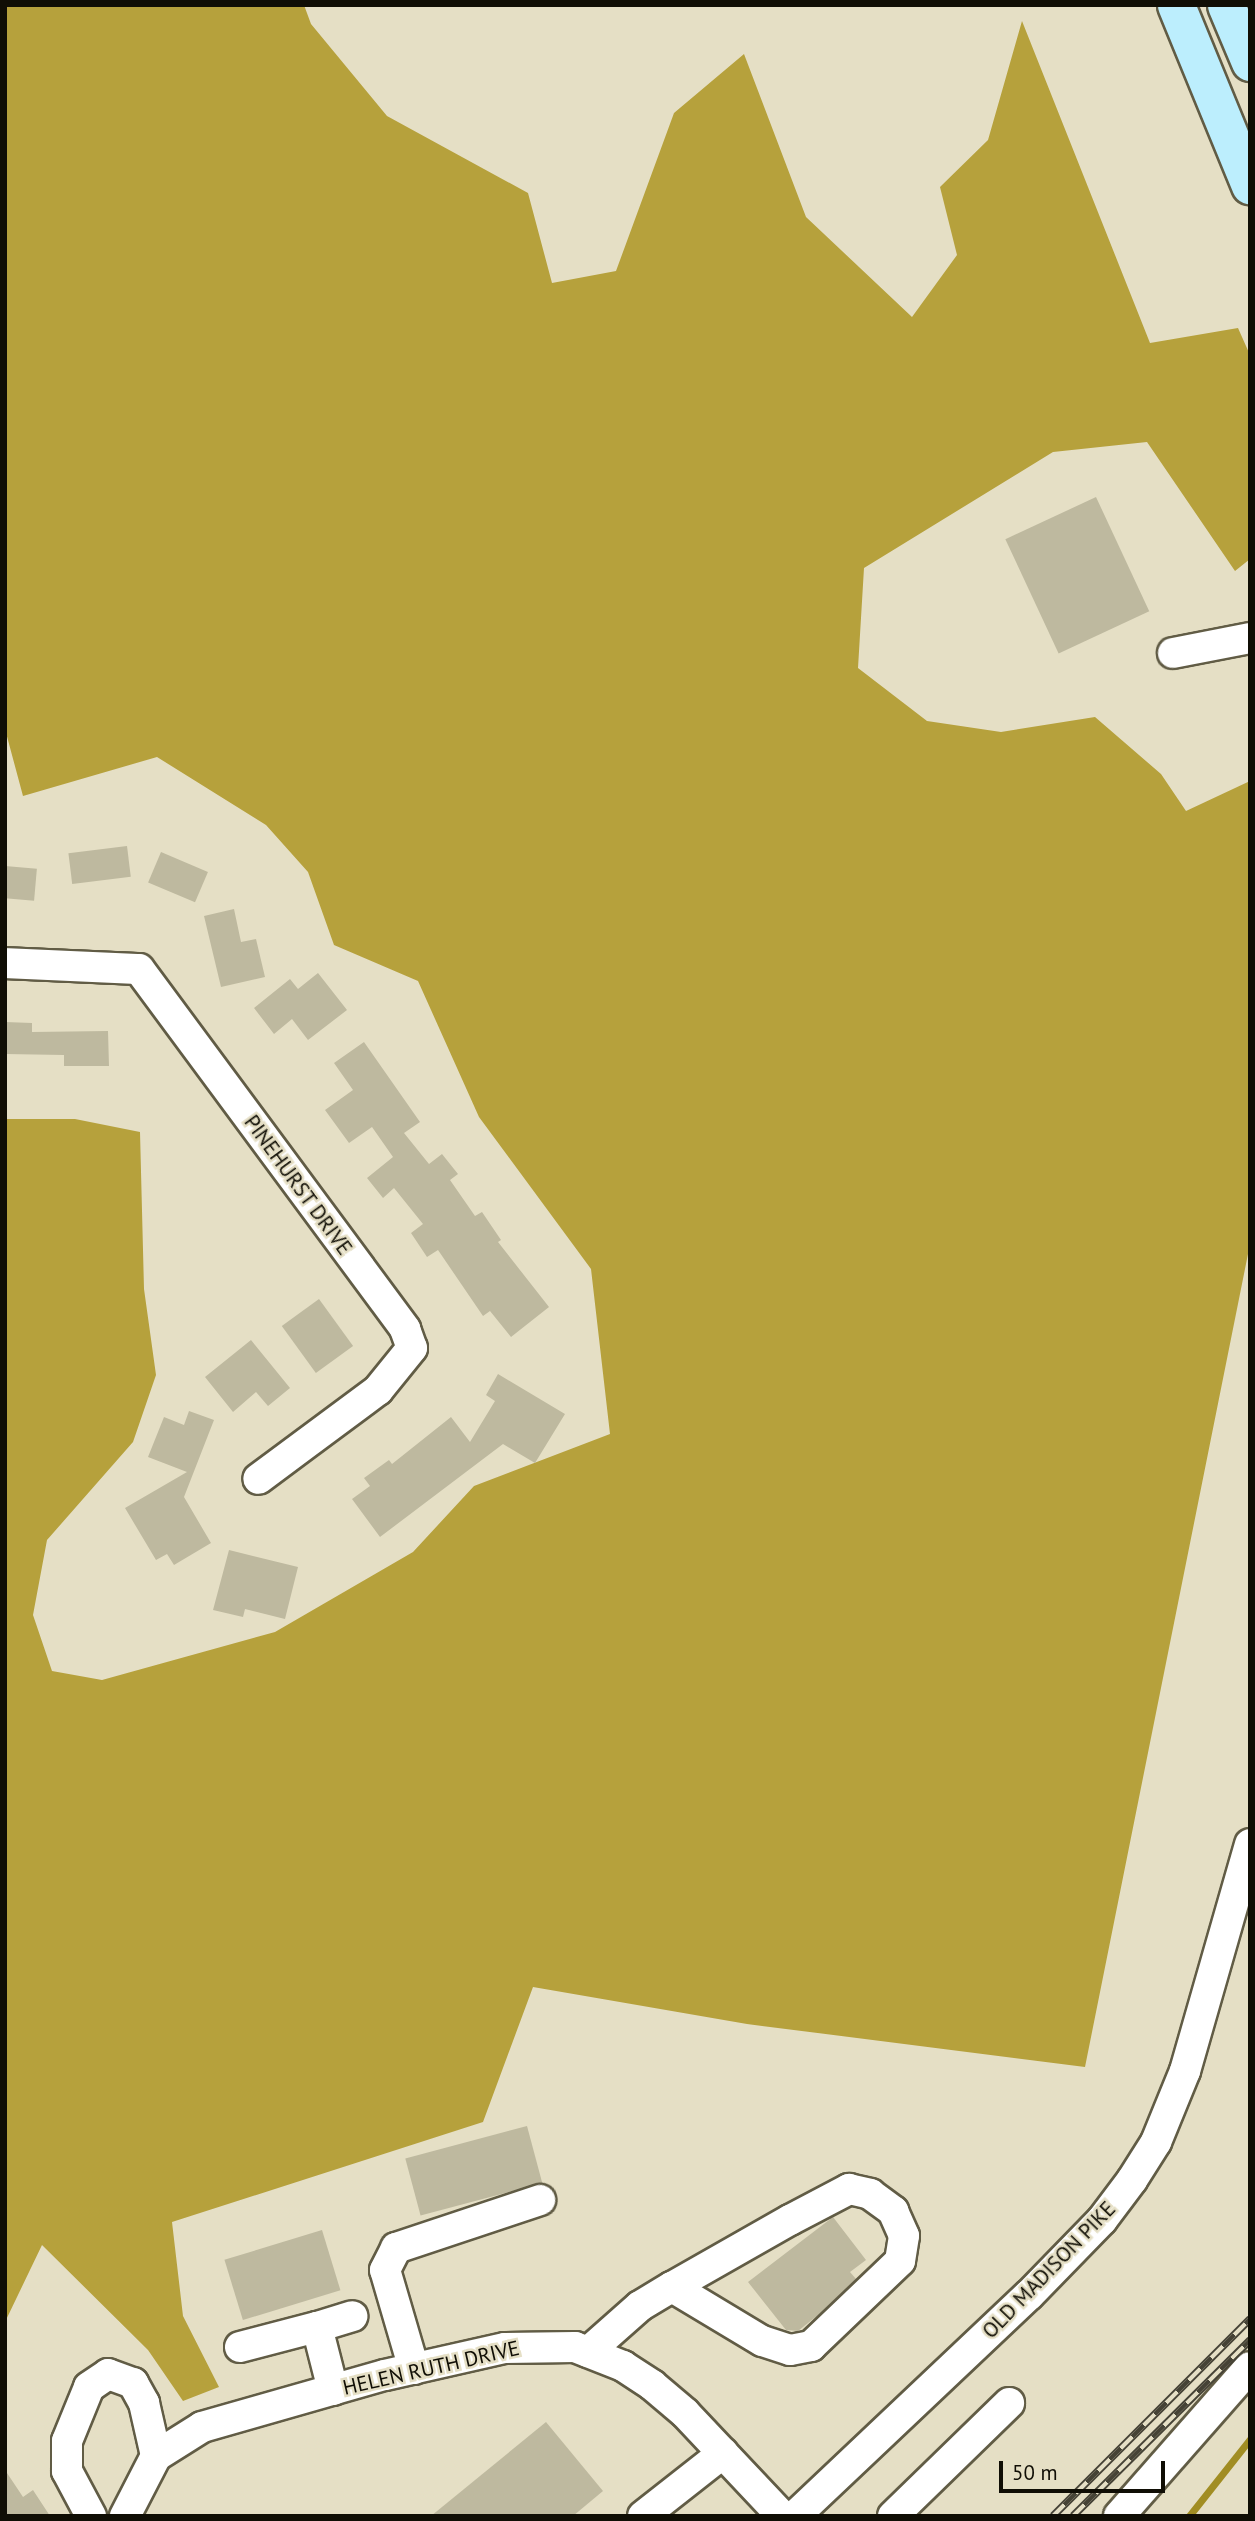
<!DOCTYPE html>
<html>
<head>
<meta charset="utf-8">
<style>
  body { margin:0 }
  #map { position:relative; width:1255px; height:2521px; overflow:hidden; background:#e5dfc5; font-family:"PT Sans",sans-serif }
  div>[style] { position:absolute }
  .forest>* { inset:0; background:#b6a13c }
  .stream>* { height:7px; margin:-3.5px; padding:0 3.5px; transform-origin:3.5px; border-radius:3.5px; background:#a18d23 }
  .building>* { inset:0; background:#beb99f; transform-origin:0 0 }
  .roads { filter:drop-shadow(2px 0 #615c45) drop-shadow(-2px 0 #615c45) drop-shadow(0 2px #615c45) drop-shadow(0 -2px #615c45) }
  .minor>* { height:30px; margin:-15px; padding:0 15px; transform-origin:15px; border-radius:15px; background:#fff }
  .major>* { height:37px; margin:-18.5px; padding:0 18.5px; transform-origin:18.5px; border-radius:18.5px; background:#bceefd }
  .rail>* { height:8px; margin-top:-4px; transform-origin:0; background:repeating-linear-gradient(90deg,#e5dfc5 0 16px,#464336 0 32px); box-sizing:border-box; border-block:2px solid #464336 }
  span { translate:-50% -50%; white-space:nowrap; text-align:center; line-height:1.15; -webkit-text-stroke:5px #e5dfc5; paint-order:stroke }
  .street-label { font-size:21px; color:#100e05 }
  .frame { position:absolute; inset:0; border:7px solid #100e05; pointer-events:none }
  .scale { position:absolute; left:999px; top:2461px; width:166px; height:32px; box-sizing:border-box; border:4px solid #100e05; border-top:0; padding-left:9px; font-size:21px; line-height:24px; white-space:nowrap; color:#100e05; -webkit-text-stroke:5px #e5dfc5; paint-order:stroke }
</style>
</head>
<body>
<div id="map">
  <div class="forest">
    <div style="clip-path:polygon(5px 5px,304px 5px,311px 24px,387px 116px,528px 193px,552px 283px,616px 271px,674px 113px,744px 54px,806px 217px,912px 317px,957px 255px,940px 187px,988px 140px,1022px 21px,1150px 343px,1238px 328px,1250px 355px,1250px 559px,1235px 571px,1147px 442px,1053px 452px,864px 568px,858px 668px,927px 721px,1001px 732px,1095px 717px,1161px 774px,1186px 811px,1250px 781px,1250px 1244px,1085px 2067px,747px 2024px,533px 1987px,483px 2122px,172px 2222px,183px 2316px,219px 2387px,183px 2401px,148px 2350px,42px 2245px,5px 2322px,5px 1119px,75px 1119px,140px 1132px,144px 1289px,156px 1375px,133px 1442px,47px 1540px,33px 1615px,52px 1671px,102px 1680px,275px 1632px,413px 1552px,474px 1486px,610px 1434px,591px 1269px,479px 1117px,418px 981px,334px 945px,308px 872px,266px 825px,157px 757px,23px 796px,5px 729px)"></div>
  </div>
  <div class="stream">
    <div style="left:1189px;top:2516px;width:98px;rotate:-51.6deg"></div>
  </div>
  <div class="building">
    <div style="left:1096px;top:497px;width:126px;height:100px;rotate:65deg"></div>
    <div style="left:127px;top:846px;width:31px;height:59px;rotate:83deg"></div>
    <div style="left:161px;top:852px;width:51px;height:33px;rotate:23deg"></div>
    <div style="left:5px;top:866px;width:32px;height:32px;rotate:5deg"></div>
    <div style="clip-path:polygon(234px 909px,241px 942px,256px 939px,265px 977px,221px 987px,204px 916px)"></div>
    <div style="clip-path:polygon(318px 973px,347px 1010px,308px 1040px,292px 1019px,274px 1034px,254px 1008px,290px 979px,298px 989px)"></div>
    <div style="clip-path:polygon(5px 1022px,32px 1023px,32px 1032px,108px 1031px,109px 1066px,64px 1066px,64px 1055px,5px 1054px)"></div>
    <div style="clip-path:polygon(364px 1042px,420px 1122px,404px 1133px,429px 1164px,442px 1154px,458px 1174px,450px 1180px,475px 1216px,482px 1212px,501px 1240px,498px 1242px,549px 1307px,511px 1337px,490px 1311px,483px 1316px,438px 1250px,427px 1257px,411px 1233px,423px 1224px,394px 1188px,383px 1198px,367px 1178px,393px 1157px,372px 1127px,349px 1143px,325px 1110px,353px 1090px,334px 1063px)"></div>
    <div style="left:319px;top:1299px;width:58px;height:46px;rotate:54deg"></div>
    <div style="clip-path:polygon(251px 1340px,290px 1388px,268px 1406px,256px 1392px,233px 1412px,205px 1377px)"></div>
    <div style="clip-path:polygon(498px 1374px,565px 1414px,535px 1463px,503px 1444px,380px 1537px,352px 1499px,370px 1486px,364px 1478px,389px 1460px,392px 1464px,451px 1417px,470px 1442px,495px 1401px,486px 1395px)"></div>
    <div style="clip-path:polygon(189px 1411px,214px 1420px,184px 1497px,211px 1543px,174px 1565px,167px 1554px,156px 1560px,125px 1508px,187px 1472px,148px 1457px,164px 1417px,184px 1425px)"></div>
    <div style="clip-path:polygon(229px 1550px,298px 1567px,285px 1619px,245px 1609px,243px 1617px,213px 1610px)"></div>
    <div style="left:527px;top:2126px;width:59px;height:126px;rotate:75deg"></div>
    <div style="clip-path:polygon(833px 2217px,866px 2260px,850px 2272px,856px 2279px,818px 2315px,798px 2331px,786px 2330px,748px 2282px)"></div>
    <div style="left:322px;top:2230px;width:63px;height:102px;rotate:73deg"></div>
    <div style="clip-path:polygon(546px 2422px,603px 2491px,573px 2516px,431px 2516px)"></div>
    <div style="clip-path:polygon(5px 2470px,23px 2497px,33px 2490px,50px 2516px,5px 2516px)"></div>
  </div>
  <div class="roads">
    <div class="minor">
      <div style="left:1173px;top:653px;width:78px;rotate:-11deg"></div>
      <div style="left:5px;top:963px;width:134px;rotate:2.6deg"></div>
      <div style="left:139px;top:969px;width:448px;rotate:53.5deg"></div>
      <div style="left:405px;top:1329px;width:20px;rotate:70deg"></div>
      <div style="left:412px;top:1348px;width:54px;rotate:129deg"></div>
      <div style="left:378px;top:1390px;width:149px;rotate:143.4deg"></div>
      <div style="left:317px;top:2327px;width:37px;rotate:-17deg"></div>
      <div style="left:240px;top:2347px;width:80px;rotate:-14.6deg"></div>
      <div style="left:317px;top:2327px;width:65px;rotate:75.7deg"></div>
      <div style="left:588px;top:2352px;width:69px;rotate:-41.5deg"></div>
      <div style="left:640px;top:2306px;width:37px;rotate:-31deg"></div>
      <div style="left:672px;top:2287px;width:136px;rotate:-29.6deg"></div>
      <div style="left:790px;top:2220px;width:67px;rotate:-27.7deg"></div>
      <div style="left:849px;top:2189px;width:22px;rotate:13deg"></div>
      <div style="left:870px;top:2194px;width:29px;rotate:36deg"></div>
      <div style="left:893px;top:2211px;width:27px;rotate:66deg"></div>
      <div style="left:904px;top:2236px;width:25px;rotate:99deg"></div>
      <div style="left:900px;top:2261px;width:123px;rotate:136.3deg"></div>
      <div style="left:811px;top:2346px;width:21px;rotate:169deg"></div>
      <div style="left:790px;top:2350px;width:29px;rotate:-162deg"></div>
      <div style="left:762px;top:2341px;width:105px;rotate:-149deg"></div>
      <div style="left:414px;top:2369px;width:103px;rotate:-106.3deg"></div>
      <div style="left:385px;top:2270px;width:25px;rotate:-63deg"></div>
      <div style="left:396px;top:2248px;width:152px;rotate:-18.4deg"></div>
      <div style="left:156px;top:2456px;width:54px;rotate:-32.2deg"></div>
      <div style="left:202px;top:2427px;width:190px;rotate:-15.9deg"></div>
      <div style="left:385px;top:2375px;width:123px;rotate:-12.7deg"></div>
      <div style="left:505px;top:2348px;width:70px;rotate:-0.8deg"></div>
      <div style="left:575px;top:2347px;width:52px;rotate:21.6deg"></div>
      <div style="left:623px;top:2366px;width:35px;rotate:33deg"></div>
      <div style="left:652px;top:2385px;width:43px;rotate:40.3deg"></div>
      <div style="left:685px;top:2413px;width:141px;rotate:46.7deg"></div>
      <div style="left:91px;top:2516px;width:51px;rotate:-118.1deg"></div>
      <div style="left:67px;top:2471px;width:30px;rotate:-90deg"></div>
      <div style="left:67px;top:2441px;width:58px;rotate:-67.8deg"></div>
      <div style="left:89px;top:2387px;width:23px;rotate:-34deg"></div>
      <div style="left:108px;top:2374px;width:27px;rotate:20deg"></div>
      <div style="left:133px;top:2383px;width:23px;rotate:61deg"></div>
      <div style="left:144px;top:2403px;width:54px;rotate:77.2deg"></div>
      <div style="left:156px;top:2456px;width:68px;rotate:117.3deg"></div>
      <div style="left:643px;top:2516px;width:102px;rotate:-38.2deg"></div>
      <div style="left:795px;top:2516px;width:322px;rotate:-43.4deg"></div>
      <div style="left:1029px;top:2295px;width:105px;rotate:-45.8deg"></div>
      <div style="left:1102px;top:2220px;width:50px;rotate:-53.1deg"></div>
      <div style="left:1132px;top:2180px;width:45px;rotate:-57.7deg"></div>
      <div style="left:1156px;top:2142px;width:77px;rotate:-67.8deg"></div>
      <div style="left:1185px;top:2071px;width:236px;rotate:-74deg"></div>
      <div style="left:893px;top:2516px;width:162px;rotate:-44.2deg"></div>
      <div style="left:1119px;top:2516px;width:198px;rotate:-48.7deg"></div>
    </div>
    <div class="major">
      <div style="left:1176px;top:5px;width:195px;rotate:67.7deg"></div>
      <div style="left:1226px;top:5px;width:62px;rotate:67.2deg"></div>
    </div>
  </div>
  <div class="rail">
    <div style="left:1053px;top:2516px;width:279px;rotate:-45deg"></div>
    <div style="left:1073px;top:2516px;width:250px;rotate:-44.8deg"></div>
  </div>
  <div class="street-label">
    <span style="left:298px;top:1185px;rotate:54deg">PINEHURST DRIVE</span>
    <span style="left:1049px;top:2270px;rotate:-46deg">OLD MADISON PIKE</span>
    <span style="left:431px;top:2368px;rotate:-13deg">HELEN RUTH DRIVE</span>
  </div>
  <div class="frame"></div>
  <div class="scale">50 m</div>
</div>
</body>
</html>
